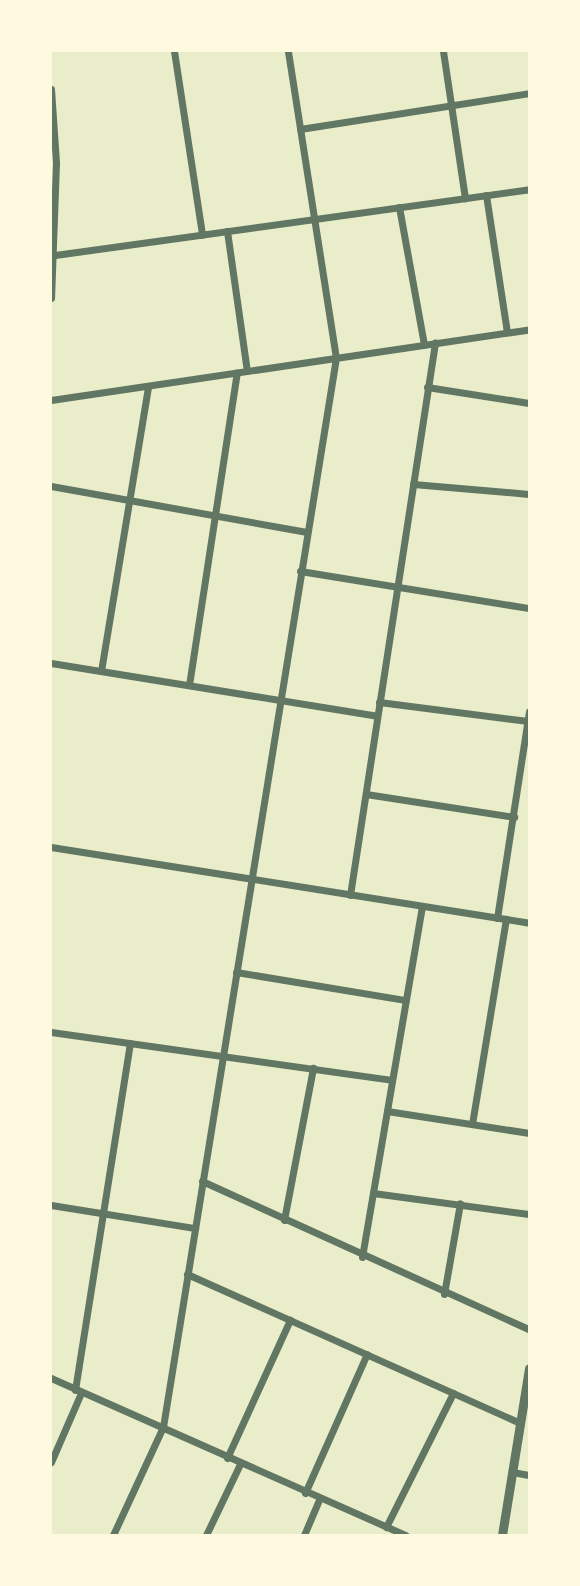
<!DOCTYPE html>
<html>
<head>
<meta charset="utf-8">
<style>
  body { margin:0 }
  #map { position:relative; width:580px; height:1586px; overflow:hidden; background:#e9edc9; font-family:"Source Sans 3",sans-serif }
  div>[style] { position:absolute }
  .minor>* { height:7px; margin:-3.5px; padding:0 3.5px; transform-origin:3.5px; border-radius:3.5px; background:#617663 }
  .tertiary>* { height:9px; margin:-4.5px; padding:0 4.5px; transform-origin:4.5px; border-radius:4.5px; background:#617663 }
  span { translate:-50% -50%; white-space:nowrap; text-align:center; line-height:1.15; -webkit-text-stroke:7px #fefae0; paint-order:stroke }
  .frame { position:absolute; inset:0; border:52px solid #fefae0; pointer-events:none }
</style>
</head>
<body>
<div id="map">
  <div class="minor">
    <div style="left:174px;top:51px;width:186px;rotate:81.3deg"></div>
    <div style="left:443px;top:51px;width:149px;rotate:81.5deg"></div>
    <div style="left:51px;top:89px;width:74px;rotate:86.1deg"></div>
    <div style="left:56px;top:163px;width:135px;rotate:92.1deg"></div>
    <div style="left:300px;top:129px;width:232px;rotate:-8.9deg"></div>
    <div style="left:486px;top:195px;width:139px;rotate:81.3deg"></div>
    <div style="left:399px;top:207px;width:140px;rotate:79.7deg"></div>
    <div style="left:227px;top:231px;width:141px;rotate:81.9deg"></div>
    <div style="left:55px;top:255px;width:479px;rotate:-7.9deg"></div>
    <div style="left:427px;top:387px;width:103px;rotate:8.9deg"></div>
    <div style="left:51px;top:400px;width:483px;rotate:-8.4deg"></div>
    <div style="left:413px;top:484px;width:116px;rotate:4.9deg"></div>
    <div style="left:51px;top:486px;width:260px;rotate:10.2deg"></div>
    <div style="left:300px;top:571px;width:232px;rotate:9.2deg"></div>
    <div style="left:51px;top:663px;width:330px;rotate:9.2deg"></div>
    <div style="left:101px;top:671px;width:289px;rotate:-80.6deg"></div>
    <div style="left:189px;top:685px;width:316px;rotate:-81.3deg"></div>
    <div style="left:379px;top:702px;width:150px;rotate:7.3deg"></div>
    <div style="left:366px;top:794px;width:150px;rotate:8.8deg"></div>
    <div style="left:51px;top:847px;width:484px;rotate:9deg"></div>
    <div style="left:350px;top:895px;width:559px;rotate:-81.25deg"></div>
    <div style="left:497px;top:918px;width:209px;rotate:-81.2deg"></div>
    <div style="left:236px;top:972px;width:172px;rotate:9.4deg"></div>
    <div style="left:51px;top:1032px;width:344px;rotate:8deg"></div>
    <div style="left:387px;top:1111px;width:144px;rotate:8.8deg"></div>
    <div style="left:472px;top:1124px;width:208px;rotate:-80.6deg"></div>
    <div style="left:202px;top:1181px;width:359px;rotate:24.4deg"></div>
    <div style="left:373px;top:1193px;width:157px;rotate:7.7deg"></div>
    <div style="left:51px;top:1205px;width:146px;rotate:9.1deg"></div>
    <div style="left:284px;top:1220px;width:155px;rotate:-79.2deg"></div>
    <div style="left:362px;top:1257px;width:356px;rotate:-80.3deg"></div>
    <div style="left:187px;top:1274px;width:365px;rotate:24.1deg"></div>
    <div style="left:444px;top:1294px;width:92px;rotate:-80deg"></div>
    <div style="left:51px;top:1378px;width:388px;rotate:23.9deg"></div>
    <div style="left:75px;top:1390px;width:351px;rotate:-81deg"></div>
    <div style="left:227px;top:1458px;width:152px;rotate:-65.5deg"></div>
    <div style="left:51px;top:1462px;width:75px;rotate:-66.5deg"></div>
    <div style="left:512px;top:1472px;width:17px;rotate:10deg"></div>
    <div style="left:305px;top:1493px;width:152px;rotate:-66deg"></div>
    <div style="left:386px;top:1527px;width:150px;rotate:-63.4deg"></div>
    <div style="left:113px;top:1535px;width:119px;rotate:-65.2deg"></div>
    <div style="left:163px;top:1427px;width:1083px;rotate:-80.81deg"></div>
    <div style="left:336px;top:358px;width:311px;rotate:-98.9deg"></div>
    <div style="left:206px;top:1535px;width:79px;rotate:-64.4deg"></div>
    <div style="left:304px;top:1535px;width:38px;rotate:-67deg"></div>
  </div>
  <div class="tertiary">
    <div style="left:502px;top:1535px;width:169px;rotate:-80.8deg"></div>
  </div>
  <div class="frame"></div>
</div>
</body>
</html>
